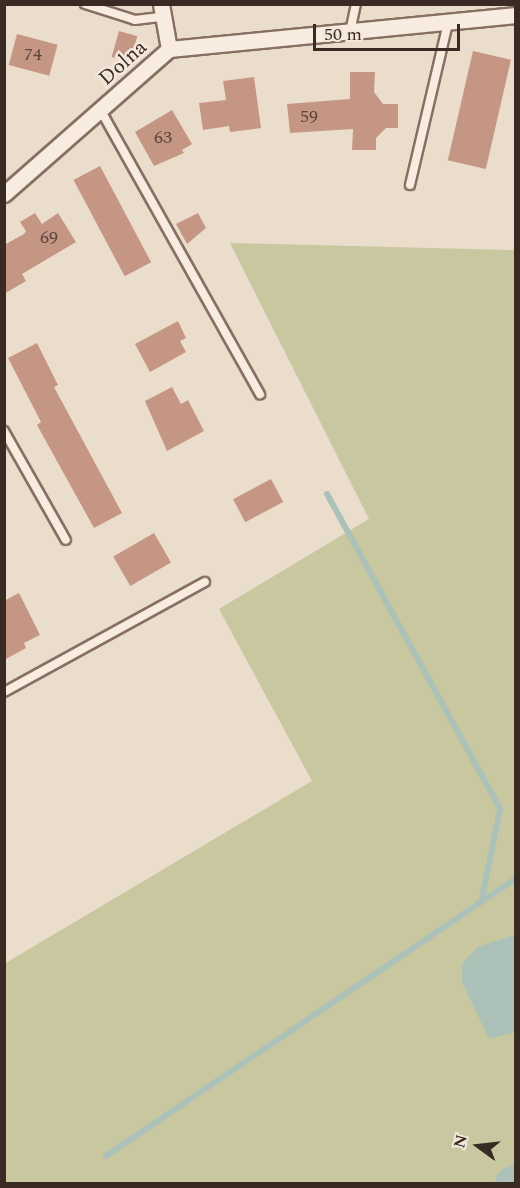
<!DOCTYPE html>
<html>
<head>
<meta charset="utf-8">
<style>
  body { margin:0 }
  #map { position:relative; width:520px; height:1188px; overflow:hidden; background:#ebddcc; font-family:Spectral,serif }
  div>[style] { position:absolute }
  .green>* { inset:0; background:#c9c7a0 }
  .water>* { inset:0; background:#acc1b7 }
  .stream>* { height:6px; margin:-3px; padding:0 3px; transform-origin:3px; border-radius:3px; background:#acc1b7 }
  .river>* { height:34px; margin:-17px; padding:0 17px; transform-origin:17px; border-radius:17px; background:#acc1b7 }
  .building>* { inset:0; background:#c69685; transform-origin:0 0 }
  .roads { filter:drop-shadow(2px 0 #876f61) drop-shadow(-2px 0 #876f61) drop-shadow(0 2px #876f61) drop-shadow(0 -2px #876f61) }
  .lane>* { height:8px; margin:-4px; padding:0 4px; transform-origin:4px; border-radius:4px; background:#f7ecdf }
  .street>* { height:15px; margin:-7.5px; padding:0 7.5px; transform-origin:7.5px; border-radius:7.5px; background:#f7ecdf }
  span { translate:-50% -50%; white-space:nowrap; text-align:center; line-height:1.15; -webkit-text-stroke:5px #f3e8db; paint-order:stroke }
  .number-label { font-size:18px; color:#5c453c }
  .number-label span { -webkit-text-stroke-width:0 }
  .street-label { font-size:21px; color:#392a23 }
  .frame { position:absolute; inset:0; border:6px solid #392a23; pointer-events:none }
  .north { position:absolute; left:448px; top:1116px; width:60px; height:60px; -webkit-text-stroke:4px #f3e8db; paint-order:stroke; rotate:285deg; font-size:16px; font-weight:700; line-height:24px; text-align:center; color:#392a23 }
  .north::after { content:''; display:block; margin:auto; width:21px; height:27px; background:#392a23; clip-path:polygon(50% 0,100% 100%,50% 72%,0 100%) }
  .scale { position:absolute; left:313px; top:24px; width:147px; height:27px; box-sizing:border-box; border:3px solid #392a23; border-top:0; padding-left:8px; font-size:18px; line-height:21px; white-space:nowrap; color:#392a23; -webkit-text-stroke:4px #f3e8db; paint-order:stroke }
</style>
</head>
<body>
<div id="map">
  <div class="green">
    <div style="clip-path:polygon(230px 243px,515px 250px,515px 1183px,5px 1183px,4px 964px,312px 781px,219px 609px,369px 519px)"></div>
  </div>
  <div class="water">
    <div style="clip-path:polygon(515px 935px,515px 1032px,489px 1039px,462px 982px,462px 964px,477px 947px)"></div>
  </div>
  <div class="stream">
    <div style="left:327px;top:494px;width:359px;rotate:61.2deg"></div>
    <div style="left:500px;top:809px;width:92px;rotate:101.3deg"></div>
    <div style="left:106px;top:1156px;width:495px;rotate:-34.1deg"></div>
  </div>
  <div class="river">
    <div style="left:512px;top:1184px;width:4px;rotate:-27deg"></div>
  </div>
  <div class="building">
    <div style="left:119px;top:31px;width:19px;height:27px;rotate:16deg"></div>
    <div style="left:17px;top:34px;width:42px;height:32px;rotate:15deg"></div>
    <div style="left:473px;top:51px;width:39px;height:112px;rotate:13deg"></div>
    <div style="clip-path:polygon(350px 72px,375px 72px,374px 92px,383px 104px,398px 104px,398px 128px,386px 128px,376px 138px,376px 150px,352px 150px,353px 129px,290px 133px,287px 104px,350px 99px)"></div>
    <div style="clip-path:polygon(254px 77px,261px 128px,230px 132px,229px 126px,203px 130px,199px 103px,226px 100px,223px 81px)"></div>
    <div style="clip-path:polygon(172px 110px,192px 144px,182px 150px,184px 153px,154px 166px,135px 132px)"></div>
    <div style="left:100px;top:166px;width:109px;height:30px;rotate:62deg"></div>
    <div style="clip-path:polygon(35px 213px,42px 224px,58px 213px,76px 242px,22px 274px,26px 281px,4px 294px,4px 245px,24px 234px,26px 231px,20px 222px)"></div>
    <div style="clip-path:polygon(198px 213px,206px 228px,187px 244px,176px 224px)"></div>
    <div style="clip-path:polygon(178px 321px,186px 338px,180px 341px,186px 352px,150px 372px,135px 344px)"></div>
    <div style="clip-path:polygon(37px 343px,58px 385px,54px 387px,122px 513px,94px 528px,37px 425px,41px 422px,8px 358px)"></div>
    <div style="clip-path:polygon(172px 387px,181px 404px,188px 400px,204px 431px,167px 451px,145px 401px)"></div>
    <div style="left:271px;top:479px;width:26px;height:43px;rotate:62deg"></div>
    <div style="left:154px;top:533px;width:34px;height:47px;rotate:60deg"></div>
    <div style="clip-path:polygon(19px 593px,40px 635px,24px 643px,26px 648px,4px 660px,4px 601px)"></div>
  </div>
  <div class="roads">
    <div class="lane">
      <div style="left:85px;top:4px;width:52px;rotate:17.7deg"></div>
      <div style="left:135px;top:20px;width:25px;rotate:-7deg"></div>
      <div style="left:350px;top:32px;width:29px;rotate:-78deg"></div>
      <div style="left:101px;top:111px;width:325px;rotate:60.7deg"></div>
      <div style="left:410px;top:185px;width:166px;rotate:-76.8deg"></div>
      <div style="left:4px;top:431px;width:125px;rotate:60.4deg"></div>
      <div style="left:4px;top:692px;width:229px;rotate:-28.7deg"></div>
    </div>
    <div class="street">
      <div style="left:161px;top:4px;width:46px;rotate:79.9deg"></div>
      <div style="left:4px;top:194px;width:220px;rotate:-41.3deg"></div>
      <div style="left:169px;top:49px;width:349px;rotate:-5.6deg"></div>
    </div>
  </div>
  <div class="number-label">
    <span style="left:33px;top:55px">74</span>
    <span style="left:309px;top:117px">59</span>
    <span style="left:163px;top:138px">63</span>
    <span style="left:49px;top:238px">69</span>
  </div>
  <div class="street-label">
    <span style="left:123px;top:63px;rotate:-42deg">Dolna</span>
  </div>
  <div class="frame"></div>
  <div class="north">N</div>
  <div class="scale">50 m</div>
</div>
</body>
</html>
